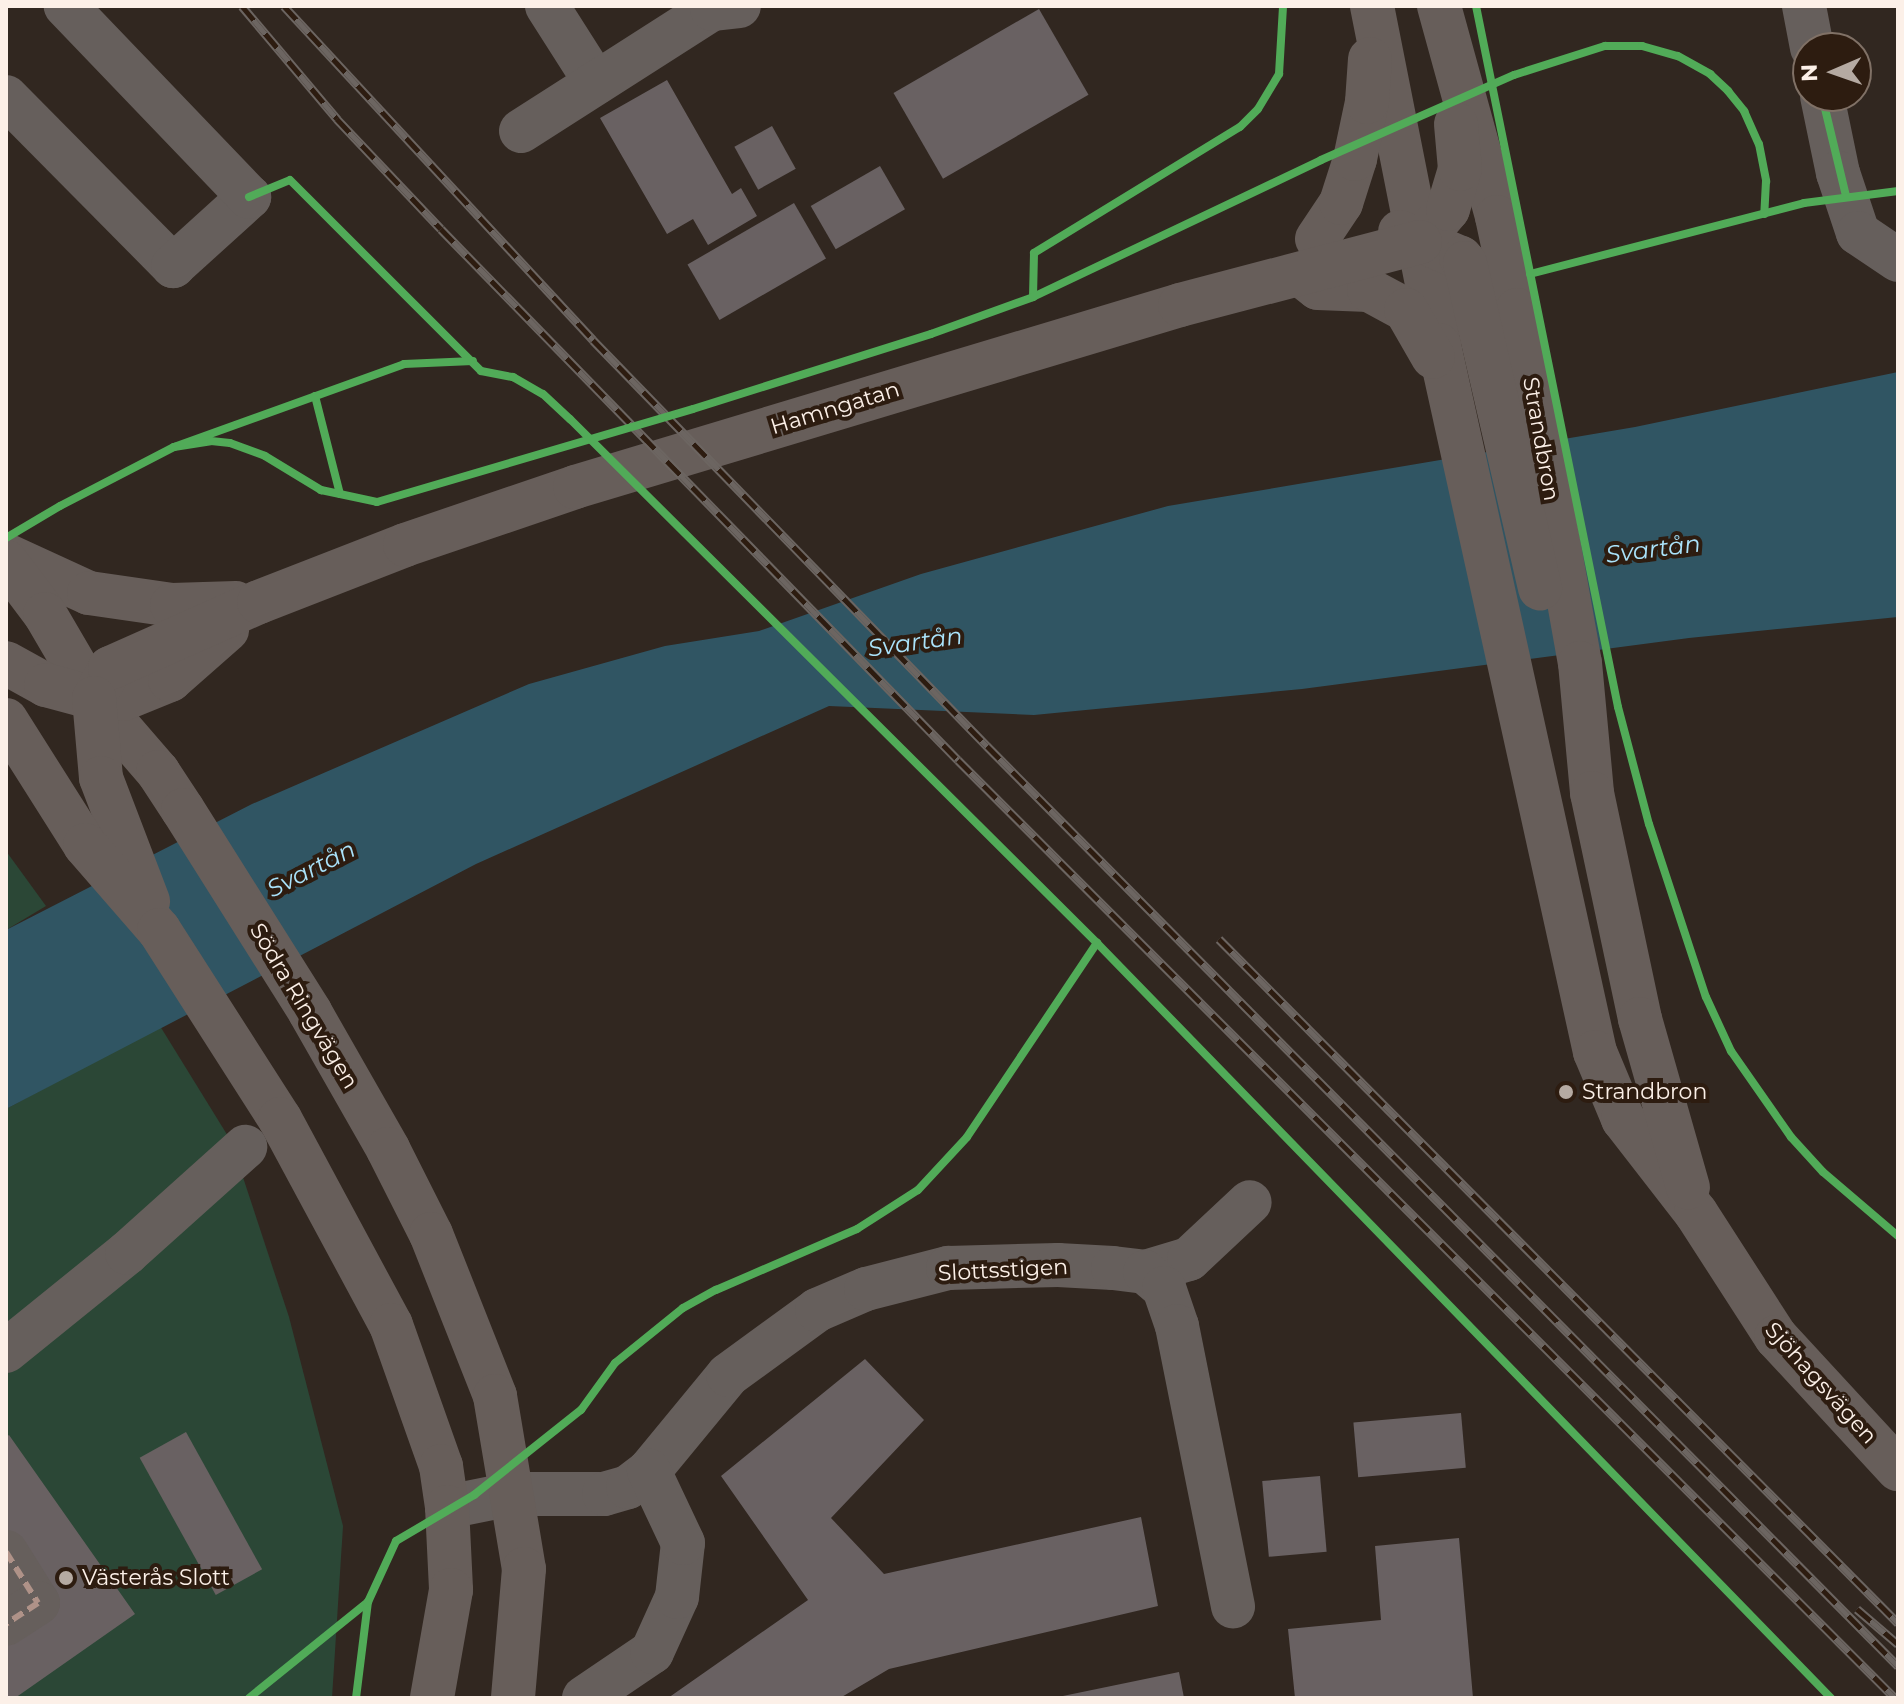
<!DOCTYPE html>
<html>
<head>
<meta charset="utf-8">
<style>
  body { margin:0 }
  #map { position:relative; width:1904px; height:1704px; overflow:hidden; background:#312720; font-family:Montserrat,sans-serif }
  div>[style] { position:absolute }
  .green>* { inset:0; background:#2b4736 }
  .water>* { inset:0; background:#305563 }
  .building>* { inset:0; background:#696162; transform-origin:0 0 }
  .minor>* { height:44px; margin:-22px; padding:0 22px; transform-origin:22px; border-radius:22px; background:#665f5c }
  .major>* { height:44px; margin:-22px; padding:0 22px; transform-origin:22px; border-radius:22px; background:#675e5a }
  .rail>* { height:9px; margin-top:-4.5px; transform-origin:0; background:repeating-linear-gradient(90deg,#2d1c10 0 18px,#6c6561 0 36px); box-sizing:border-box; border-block:2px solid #6c6561 }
  .quiet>* { height:6px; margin-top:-3px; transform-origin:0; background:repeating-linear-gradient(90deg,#af9288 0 12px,transparent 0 18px) }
  .cycleway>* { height:8px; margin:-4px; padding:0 4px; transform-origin:4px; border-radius:4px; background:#51ab58 }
  .dots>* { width:22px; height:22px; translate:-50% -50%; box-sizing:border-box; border:4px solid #2d1c10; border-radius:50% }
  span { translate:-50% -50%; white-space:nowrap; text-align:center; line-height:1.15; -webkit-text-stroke:8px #2d1c10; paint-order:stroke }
  .street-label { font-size:22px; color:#fcf0e8 }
  .poi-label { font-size:22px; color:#fcf0e8 }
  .left { translate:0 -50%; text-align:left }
  .water-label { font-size:24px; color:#aae3fb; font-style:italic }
  .frame { position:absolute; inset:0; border:8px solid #fcf0e8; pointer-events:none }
  .north { position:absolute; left:1792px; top:32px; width:80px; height:80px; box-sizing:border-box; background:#2d1c10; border:2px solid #807166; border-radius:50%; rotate:268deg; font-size:22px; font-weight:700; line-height:32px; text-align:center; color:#fcf0e8 }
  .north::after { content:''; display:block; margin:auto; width:28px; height:36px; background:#b5aaa2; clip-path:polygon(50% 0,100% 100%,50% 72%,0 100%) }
</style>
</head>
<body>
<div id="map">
  <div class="green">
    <div style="clip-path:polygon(6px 851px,46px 906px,6px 930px)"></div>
    <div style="clip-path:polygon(160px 1026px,231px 1141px,289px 1317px,343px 1526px,332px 1698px,6px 1698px,6px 1109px)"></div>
  </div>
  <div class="water">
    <div style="clip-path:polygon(1898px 372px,1898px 617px,1689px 638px,1302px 689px,1034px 715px,829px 706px,476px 864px,6px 1109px,6px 930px,252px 804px,529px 684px,665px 646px,759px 631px,921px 574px,1168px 506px,1635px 427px)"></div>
  </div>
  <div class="building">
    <div style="left:1039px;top:9px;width:99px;height:168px;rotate:60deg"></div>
    <div style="clip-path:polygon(667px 80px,732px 194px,741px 188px,757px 216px,708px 245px,693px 219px,667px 234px,600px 118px)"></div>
    <div style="left:772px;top:126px;width:49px;height:43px;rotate:61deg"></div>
    <div style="left:880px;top:166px;width:50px;height:80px;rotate:60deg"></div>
    <div style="left:794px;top:203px;width:64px;height:123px;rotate:60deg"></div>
    <div style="clip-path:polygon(865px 1359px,924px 1420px,831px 1518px,884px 1574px,1141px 1517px,1158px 1606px,889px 1669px,840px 1698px,668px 1698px,808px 1600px,721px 1476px)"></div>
    <div style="left:1461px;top:1413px;width:55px;height:108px;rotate:85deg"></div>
    <div style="left:186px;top:1432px;width:157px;height:53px;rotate:61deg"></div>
    <div style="clip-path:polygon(9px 1435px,135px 1614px,15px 1698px,6px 1698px,6px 1624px,38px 1603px,6px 1552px,6px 1437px)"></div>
    <div style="left:1320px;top:1476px;width:76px;height:58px;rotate:85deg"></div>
    <div style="clip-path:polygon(1459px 1538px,1473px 1698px,1295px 1698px,1288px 1629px,1381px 1620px,1375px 1546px)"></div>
    <div style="clip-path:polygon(1179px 1672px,1184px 1698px,1058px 1698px,1058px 1697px)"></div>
  </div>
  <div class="minor">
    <div style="left:547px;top:6px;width:91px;rotate:57.5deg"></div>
    <div style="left:1804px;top:6px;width:43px;rotate:79.2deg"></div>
    <div style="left:1822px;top:96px;width:79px;rotate:78.3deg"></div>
    <div style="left:1838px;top:173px;width:63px;rotate:71.6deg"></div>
    <div style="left:1858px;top:233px;width:48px;rotate:34deg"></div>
    <div style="left:6px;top:97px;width:238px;rotate:45.3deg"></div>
    <div style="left:173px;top:266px;width:103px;rotate:-42.2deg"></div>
    <div style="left:249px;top:197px;width:265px;rotate:-133.8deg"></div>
    <div style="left:521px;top:131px;width:227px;rotate:-32.6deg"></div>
    <div style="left:712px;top:9px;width:27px;rotate:-6deg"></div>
    <div style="left:1145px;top:1272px;width:46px;rotate:-16.5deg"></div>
    <div style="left:1189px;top:1259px;width:83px;rotate:-43.1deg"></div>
    <div style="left:6px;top:1351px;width:156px;rotate:-39deg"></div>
    <div style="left:127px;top:1253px;width:159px;rotate:-41.9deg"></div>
    <div style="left:447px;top:1507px;width:66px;rotate:-11.3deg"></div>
    <div style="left:512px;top:1494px;width:92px"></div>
    <div style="left:604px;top:1494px;width:25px;rotate:-16deg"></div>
    <div style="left:628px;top:1487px;width:26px;rotate:-37deg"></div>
    <div style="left:649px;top:1471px;width:124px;rotate:-50.5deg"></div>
    <div style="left:728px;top:1375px;width:110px;rotate:-36.1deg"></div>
    <div style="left:817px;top:1310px;width:53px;rotate:-23.2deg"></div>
    <div style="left:866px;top:1289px;width:85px;rotate:-14.4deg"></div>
    <div style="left:948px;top:1268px;width:110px;rotate:-1.6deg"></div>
    <div style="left:1058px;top:1265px;width:55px;rotate:3.1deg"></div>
    <div style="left:1113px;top:1268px;width:32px;rotate:7deg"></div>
    <div style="left:1145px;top:1272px;width:25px;rotate:40deg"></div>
    <div style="left:1164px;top:1288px;width:40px;rotate:71.1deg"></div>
    <div style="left:1177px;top:1326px;width:286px;rotate:78.7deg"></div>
    <div style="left:6px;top:1552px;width:60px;rotate:57.9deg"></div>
    <div style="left:38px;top:1603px;width:38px;rotate:147deg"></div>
    <div style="left:584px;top:1698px;width:82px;rotate:-34.1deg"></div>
    <div style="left:652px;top:1652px;width:60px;rotate:-65.6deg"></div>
    <div style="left:677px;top:1597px;width:54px;rotate:-83.7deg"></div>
    <div style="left:683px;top:1543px;width:80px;rotate:-115.3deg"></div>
  </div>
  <div class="major">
    <div style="left:1372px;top:6px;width:346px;rotate:78.8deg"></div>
    <div style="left:1439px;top:345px;width:724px;rotate:77.56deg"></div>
    <div style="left:1595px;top:1052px;width:73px;rotate:67.3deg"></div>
    <div style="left:1623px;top:1119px;width:119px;rotate:52.2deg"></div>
    <div style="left:1696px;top:1213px;width:148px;rotate:57.2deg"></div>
    <div style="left:1776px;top:1337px;width:180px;rotate:47.3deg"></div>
    <div style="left:1439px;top:6px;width:219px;rotate:74.6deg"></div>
    <div style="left:1497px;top:217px;width:95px;rotate:77.9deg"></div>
    <div style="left:1517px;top:310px;width:359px;rotate:79.9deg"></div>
    <div style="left:1580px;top:663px;width:131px;rotate:84.7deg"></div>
    <div style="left:1592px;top:793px;width:231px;rotate:78deg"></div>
    <div style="left:1640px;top:1019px;width:175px;rotate:74.1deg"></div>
    <div style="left:1400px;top:232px;width:66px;rotate:23.1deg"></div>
    <div style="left:1461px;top:258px;width:6px;rotate:51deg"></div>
    <div style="left:1465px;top:263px;width:334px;rotate:77deg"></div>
    <div style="left:1317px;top:239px;width:43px;rotate:-56.3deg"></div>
    <div style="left:1341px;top:203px;width:46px;rotate:-72.3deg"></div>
    <div style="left:1355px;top:159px;width:58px;rotate:-78.1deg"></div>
    <div style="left:1367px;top:102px;width:43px;rotate:-86deg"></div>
    <div style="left:1420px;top:242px;width:43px;rotate:-49.7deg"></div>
    <div style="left:1448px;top:209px;width:42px;rotate:-73.3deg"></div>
    <div style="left:1460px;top:169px;width:45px;rotate:-95.1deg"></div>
    <div style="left:1305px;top:278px;width:16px;rotate:38deg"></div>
    <div style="left:1318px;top:288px;width:51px;rotate:2.2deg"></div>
    <div style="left:1369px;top:290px;width:42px;rotate:28.4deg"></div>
    <div style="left:1406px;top:310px;width:54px;rotate:60.1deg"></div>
    <div style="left:6px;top:555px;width:91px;rotate:24.6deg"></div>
    <div style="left:89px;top:593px;width:84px;rotate:8.2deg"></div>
    <div style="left:172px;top:605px;width:64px;rotate:-1.8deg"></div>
    <div style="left:6px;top:562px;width:65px;rotate:53.1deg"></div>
    <div style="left:45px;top:614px;width:97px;rotate:59.7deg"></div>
    <div style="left:94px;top:698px;width:98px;rotate:49.1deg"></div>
    <div style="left:158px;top:772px;width:45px;rotate:56.7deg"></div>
    <div style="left:183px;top:810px;width:239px;rotate:57.8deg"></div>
    <div style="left:310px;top:1012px;width:158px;rotate:60.3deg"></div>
    <div style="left:388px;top:1149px;width:95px;rotate:63.2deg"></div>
    <div style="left:431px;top:1234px;width:174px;rotate:68.4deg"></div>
    <div style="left:495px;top:1396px;width:175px;rotate:80.5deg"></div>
    <div style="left:524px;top:1569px;width:129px;rotate:94.9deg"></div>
    <div style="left:6px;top:663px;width:46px;rotate:28.8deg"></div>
    <div style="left:46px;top:685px;width:50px;rotate:15.2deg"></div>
    <div style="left:94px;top:698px;width:29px;rotate:2deg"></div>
    <div style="left:123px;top:699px;width:51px;rotate:-22deg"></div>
    <div style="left:170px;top:680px;width:76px;rotate:-41.3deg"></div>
    <div style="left:94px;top:698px;width:34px;rotate:-62deg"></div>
    <div style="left:110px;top:668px;width:163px;rotate:-23.9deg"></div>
    <div style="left:259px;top:602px;width:157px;rotate:-21.3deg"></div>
    <div style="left:405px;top:545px;width:180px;rotate:-18.8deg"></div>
    <div style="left:575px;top:487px;width:632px;rotate:-16.74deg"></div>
    <div style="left:1180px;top:305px;width:248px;rotate:-14.7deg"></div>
    <div style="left:94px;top:698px;width:80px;rotate:85deg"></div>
    <div style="left:101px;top:778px;width:132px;rotate:69.1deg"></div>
    <div style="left:6px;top:720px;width:148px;rotate:57.7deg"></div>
    <div style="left:85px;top:845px;width:113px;rotate:49deg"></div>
    <div style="left:159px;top:930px;width:224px;rotate:57.4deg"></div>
    <div style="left:280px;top:1119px;width:234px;rotate:61.7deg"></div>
    <div style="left:391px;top:1325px;width:150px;rotate:70.5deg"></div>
    <div style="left:441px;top:1466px;width:41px;rotate:81.7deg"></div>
    <div style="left:447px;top:1507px;width:83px;rotate:87.2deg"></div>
    <div style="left:451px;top:1590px;width:110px;rotate:100deg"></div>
  </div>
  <div class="rail">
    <div style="left:242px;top:6px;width:148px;rotate:49.9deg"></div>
    <div style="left:337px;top:119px;width:151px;rotate:46.6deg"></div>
    <div style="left:441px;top:229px;width:741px;rotate:45.77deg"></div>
    <div style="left:958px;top:760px;width:1326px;rotate:45.03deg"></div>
    <div style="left:284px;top:6px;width:455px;rotate:47.2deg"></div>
    <div style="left:593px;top:340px;width:566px;rotate:45.86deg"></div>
    <div style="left:987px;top:746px;width:1295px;rotate:45.28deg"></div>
    <div style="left:1219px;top:939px;width:964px;rotate:45.21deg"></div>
    <div style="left:1857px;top:1609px;width:54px;rotate:40.5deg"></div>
  </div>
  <div class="quiet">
    <div style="left:6px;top:1552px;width:60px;rotate:57.9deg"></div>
    <div style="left:38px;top:1603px;width:38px;rotate:147deg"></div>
  </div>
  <div class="cycleway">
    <div style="left:1476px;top:6px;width:715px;rotate:78.55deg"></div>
    <div style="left:1618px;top:707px;width:121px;rotate:75.2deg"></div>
    <div style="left:1649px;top:824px;width:182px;rotate:71.8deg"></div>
    <div style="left:1706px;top:997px;width:60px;rotate:65.2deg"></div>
    <div style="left:1731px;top:1051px;width:105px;rotate:55.1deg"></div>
    <div style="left:1791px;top:1137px;width:47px;rotate:47.6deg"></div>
    <div style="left:1823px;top:1172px;width:99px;rotate:40.5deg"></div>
    <div style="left:1822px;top:96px;width:103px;rotate:76.5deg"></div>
    <div style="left:249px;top:197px;width:44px;rotate:-22.5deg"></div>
    <div style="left:290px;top:180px;width:270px;rotate:45deg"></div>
    <div style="left:481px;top:371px;width:33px;rotate:11deg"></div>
    <div style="left:513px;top:377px;width:34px;rotate:30deg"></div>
    <div style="left:543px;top:394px;width:37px;rotate:43deg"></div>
    <div style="left:570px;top:419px;width:743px;rotate:44.84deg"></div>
    <div style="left:1097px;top:943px;width:1053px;rotate:45.81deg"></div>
    <div style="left:1530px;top:274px;width:283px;rotate:-14.5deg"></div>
    <div style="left:1804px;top:203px;width:95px;rotate:-7.3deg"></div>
    <div style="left:1033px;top:297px;width:44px;rotate:-88.7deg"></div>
    <div style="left:1034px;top:253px;width:241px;rotate:-31.5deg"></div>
    <div style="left:1240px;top:127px;width:25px;rotate:-45deg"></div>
    <div style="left:1258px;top:109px;width:41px;rotate:-59deg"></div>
    <div style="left:1279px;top:74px;width:68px;rotate:-86.6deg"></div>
    <div style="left:315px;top:396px;width:101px;rotate:75.7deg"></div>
    <div style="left:174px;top:447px;width:37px;rotate:-9deg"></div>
    <div style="left:211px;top:441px;width:19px;rotate:6deg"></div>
    <div style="left:230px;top:443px;width:37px;rotate:20deg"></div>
    <div style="left:265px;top:456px;width:66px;rotate:31.3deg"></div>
    <div style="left:321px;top:490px;width:57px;rotate:12.1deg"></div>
    <div style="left:377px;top:502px;width:329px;rotate:-16.4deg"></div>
    <div style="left:693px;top:409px;width:250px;rotate:-17.5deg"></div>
    <div style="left:931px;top:334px;width:109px;rotate:-19.9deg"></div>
    <div style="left:1033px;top:297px;width:319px;rotate:-25.4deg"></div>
    <div style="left:1321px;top:160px;width:211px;rotate:-23.8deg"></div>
    <div style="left:1514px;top:75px;width:96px;rotate:-17.7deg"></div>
    <div style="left:1605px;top:46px;width:37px"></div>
    <div style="left:1642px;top:46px;width:37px;rotate:16deg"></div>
    <div style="left:1678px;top:56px;width:37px;rotate:29deg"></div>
    <div style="left:1710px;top:74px;width:25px;rotate:43deg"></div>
    <div style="left:1728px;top:91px;width:26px;rotate:51deg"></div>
    <div style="left:1744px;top:111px;width:36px;rotate:66deg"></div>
    <div style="left:1759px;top:144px;width:38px;rotate:79deg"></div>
    <div style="left:1766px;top:181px;width:33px;rotate:93deg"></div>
    <div style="left:6px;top:538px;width:63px;rotate:-30.7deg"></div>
    <div style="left:60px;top:506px;width:128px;rotate:-27.4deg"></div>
    <div style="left:174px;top:447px;width:245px;rotate:-19.8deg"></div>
    <div style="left:404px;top:364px;width:69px;rotate:-2.5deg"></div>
    <div style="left:249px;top:1698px;width:153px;rotate:-38.9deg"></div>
    <div style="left:356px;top:1698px;width:97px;rotate:-82.9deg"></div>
    <div style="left:368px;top:1602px;width:67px;rotate:-65.3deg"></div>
    <div style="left:396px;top:1541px;width:91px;rotate:-30.5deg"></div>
    <div style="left:474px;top:1495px;width:137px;rotate:-38.5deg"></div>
    <div style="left:581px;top:1410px;width:58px;rotate:-54.1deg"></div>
    <div style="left:615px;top:1363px;width:87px;rotate:-39deg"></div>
    <div style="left:683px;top:1308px;width:38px;rotate:-29deg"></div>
    <div style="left:716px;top:1290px;width:154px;rotate:-23.4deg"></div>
    <div style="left:857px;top:1229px;width:72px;rotate:-32.6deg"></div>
    <div style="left:918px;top:1190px;width:72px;rotate:-47.2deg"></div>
    <div style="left:967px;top:1137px;width:234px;rotate:-56.2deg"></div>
  </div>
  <div class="dots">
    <div style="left:1566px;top:1092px;background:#b5aaa2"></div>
    <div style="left:66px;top:1578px;background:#b5aaa2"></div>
  </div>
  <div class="street-label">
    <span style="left:835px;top:408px;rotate:-17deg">Hamngatan</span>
    <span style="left:1541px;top:439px;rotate:80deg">Strandbron</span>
    <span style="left:304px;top:1006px;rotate:59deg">Södra Ringvägen</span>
    <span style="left:1003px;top:1270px;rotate:-3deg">Slottsstigen</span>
    <span style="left:1821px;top:1383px;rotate:48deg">Sjöhagsvägen</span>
  </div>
  <div class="poi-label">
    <span class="left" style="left:1582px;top:1092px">Strandbron</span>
    <span class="left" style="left:82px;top:1578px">Västerås Slott</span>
  </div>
  <div class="water-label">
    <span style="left:1653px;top:549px;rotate:-7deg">Svartån</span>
    <span style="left:915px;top:642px;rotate:-8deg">Svartån</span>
    <span style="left:311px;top:869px;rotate:-27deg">Svartån</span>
  </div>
  <div class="frame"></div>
  <div class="north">N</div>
</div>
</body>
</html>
